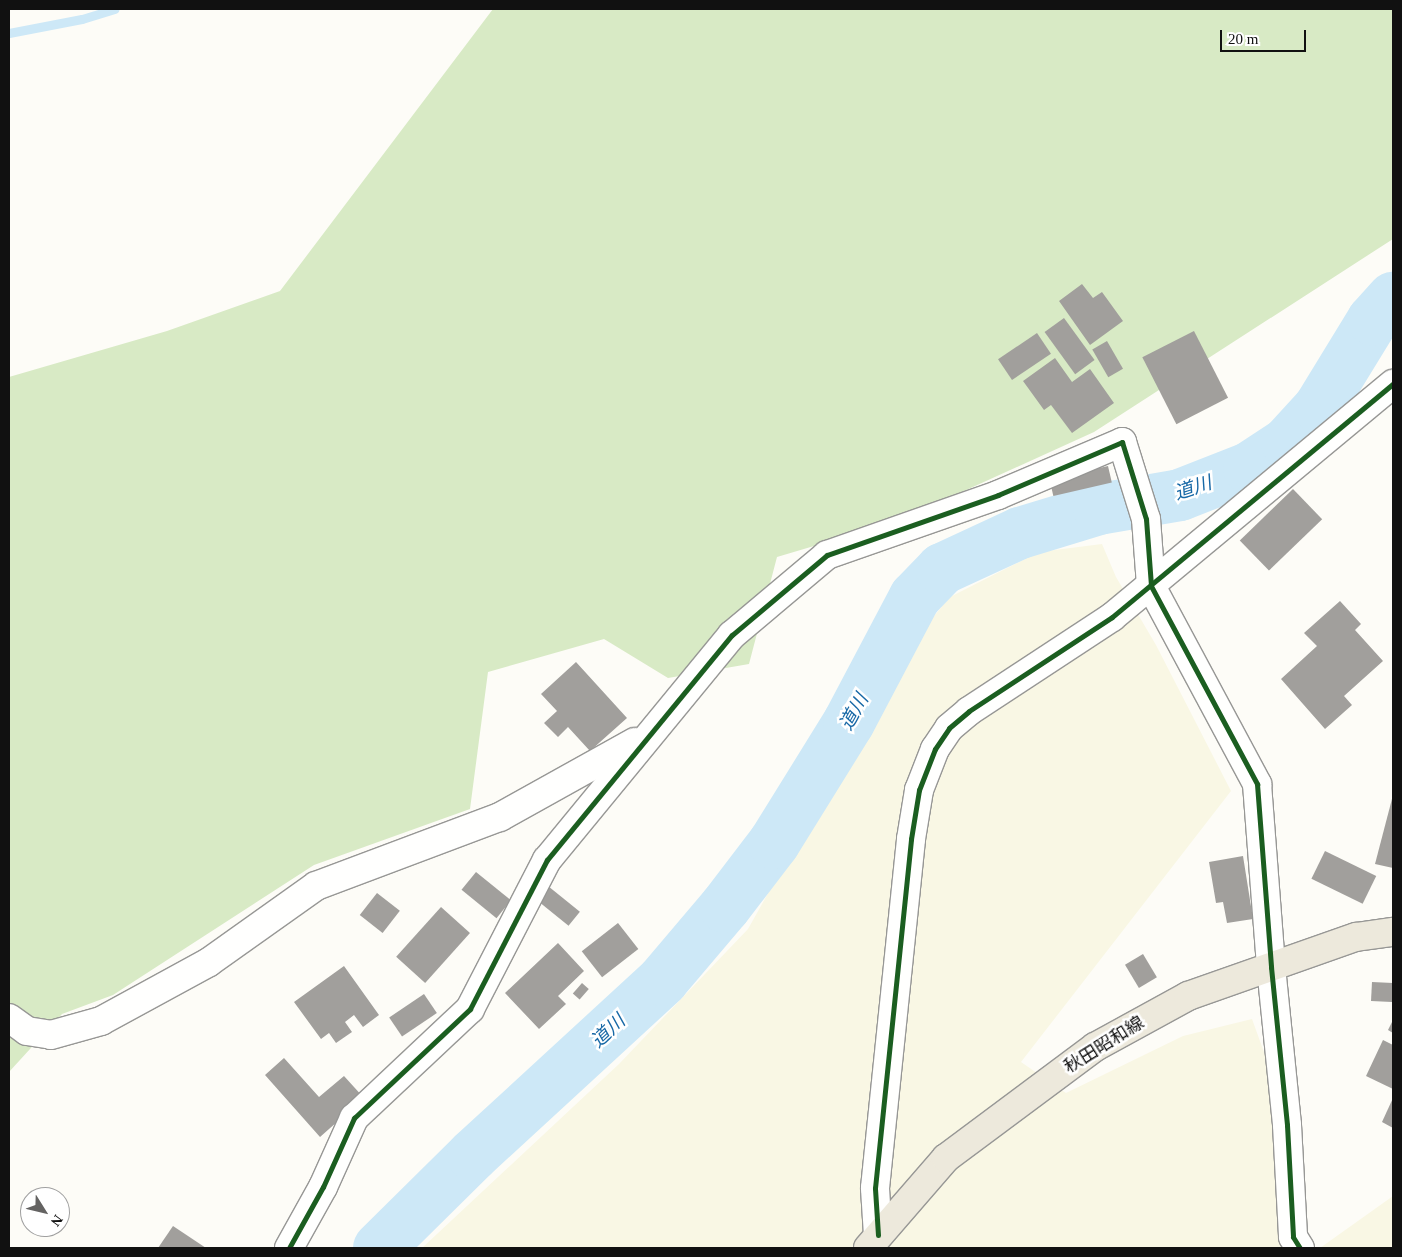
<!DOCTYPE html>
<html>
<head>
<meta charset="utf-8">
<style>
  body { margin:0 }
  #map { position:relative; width:1402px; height:1257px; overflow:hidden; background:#fdfcf7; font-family:"Times New Roman","Noto Sans JP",serif }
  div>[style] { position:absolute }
  .farmland>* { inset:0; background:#f9f7e4 }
  .forest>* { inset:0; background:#d8eac5 }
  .stream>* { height:9px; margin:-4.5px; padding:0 4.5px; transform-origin:4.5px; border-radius:4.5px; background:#cde8f7 }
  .river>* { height:52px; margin:-26px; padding:0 26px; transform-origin:26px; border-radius:26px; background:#cde8f7 }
  .building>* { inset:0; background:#a19f9c; transform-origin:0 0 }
  .roads { filter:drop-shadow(1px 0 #979795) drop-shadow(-1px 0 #979795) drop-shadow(0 1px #979795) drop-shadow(0 -1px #979795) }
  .street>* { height:28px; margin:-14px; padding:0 14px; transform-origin:14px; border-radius:14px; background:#fffffe }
  .primary>* { height:28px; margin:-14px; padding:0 14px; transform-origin:14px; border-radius:14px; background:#ede9dc }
  .cycleway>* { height:5px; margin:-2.5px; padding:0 2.5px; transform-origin:2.5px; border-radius:2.5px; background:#1b5e20 }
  span { translate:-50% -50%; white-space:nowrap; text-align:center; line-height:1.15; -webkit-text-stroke:5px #fff; paint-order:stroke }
  .street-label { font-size:18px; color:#111 }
  .water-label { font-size:19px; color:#1768a6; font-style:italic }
  .frame { position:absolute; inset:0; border:10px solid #111; pointer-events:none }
  .north { position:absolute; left:20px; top:1187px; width:50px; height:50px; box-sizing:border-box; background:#fff; border:1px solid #a0a0a0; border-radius:50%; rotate:126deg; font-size:14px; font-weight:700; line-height:20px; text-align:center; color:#111 }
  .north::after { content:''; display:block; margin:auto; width:18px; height:22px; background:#646362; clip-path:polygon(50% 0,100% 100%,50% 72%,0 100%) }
  .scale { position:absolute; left:1220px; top:30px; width:86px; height:22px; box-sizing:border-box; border:2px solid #111; border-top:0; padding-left:6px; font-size:15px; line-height:18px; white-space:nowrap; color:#111; -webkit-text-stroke:4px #fff; paint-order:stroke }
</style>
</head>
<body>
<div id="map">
  <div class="farmland">
    <div style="clip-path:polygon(1102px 544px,1116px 577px,1156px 645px,1231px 791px,1021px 1062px,1066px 1093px,1183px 1036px,1252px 1019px,1282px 1102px,1290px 1248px,422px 1248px,619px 1064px,748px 929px,902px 654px,950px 597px,1039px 552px)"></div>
    <div style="clip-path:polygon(1393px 1196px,1393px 1248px,1320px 1248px)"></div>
  </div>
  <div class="forest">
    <div style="clip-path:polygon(493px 9px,1393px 9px,1393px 239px,1094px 432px,898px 521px,777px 557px,749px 664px,668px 678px,604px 639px,488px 672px,470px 809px,314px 865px,113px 995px,62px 1014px,9px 1072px,9px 377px,167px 331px,280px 291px)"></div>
  </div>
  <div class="stream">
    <div style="left:9px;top:33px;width:74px;rotate:-10.9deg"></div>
    <div style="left:82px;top:19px;width:34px;rotate:-17deg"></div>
  </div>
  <div class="river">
    <div style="left:379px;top:1248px;width:132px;rotate:-44.7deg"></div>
    <div style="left:473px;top:1155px;width:258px;rotate:-42.6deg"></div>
    <div style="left:663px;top:980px;width:96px;rotate:-49.7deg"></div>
    <div style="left:725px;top:907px;width:81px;rotate:-52.6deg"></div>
    <div style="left:774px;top:843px;width:142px;rotate:-58.2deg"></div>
    <div style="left:849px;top:722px;width:141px;rotate:-62.2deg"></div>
    <div style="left:915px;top:597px;width:39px;rotate:-46deg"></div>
    <div style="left:942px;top:569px;width:86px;rotate:-24.8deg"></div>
    <div style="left:1020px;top:533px;width:83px;rotate:-16.9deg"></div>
    <div style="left:1099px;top:509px;width:82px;rotate:-9.8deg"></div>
    <div style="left:1180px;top:495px;width:74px;rotate:-21.4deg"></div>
    <div style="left:1249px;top:468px;width:45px;rotate:-33.3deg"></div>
    <div style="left:1287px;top:443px;width:47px;rotate:-47.6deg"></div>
    <div style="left:1319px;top:408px;width:103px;rotate:-58.5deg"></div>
    <div style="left:1373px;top:320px;width:30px;rotate:-48deg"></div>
  </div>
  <div class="building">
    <div style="clip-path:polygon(1082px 284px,1093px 298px,1102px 292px,1123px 321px,1090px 345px,1059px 301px)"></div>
    <div style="left:1064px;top:318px;width:52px;height:24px;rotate:54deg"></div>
    <div style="left:1194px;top:331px;width:75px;height:58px;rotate:63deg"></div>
    <div style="left:1037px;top:333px;width:25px;height:47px;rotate:56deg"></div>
    <div style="left:1107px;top:341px;width:32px;height:17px;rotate:60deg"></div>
    <div style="clip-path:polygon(1055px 358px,1072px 382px,1090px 369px,1114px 403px,1072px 433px,1051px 405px,1044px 410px,1023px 381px)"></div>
    <div style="left:1108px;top:466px;width:17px;height:60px;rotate:77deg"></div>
    <div style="left:1293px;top:489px;width:42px;height:74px;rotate:46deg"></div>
    <div style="clip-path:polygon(1340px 601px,1361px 624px,1355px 630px,1383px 661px,1344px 696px,1352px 705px,1325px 729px,1281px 679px,1317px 646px,1304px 633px)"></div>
    <div style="clip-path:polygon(576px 662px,627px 718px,590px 751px,568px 727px,558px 737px,544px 723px,557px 711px,541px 694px)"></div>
    <div style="clip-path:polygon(1393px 795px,1393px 868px,1375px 864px)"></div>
    <div style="left:1325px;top:851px;width:57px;height:31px;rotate:26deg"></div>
    <div style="clip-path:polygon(1243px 856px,1253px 919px,1227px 923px,1223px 902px,1216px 903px,1209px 862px)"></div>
    <div style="left:476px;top:872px;width:45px;height:23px;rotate:39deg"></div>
    <div style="left:548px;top:886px;width:41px;height:18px;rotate:39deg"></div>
    <div style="left:377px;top:893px;width:29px;height:28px;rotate:38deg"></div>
    <div style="left:441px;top:907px;width:39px;height:67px;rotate:42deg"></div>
    <div style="left:618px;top:923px;width:33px;height:46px;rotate:52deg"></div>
    <div style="clip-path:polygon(558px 943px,584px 971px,558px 996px,566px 1004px,539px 1029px,505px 993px)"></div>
    <div style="left:1143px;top:954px;width:27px;height:21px;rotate:59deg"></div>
    <div style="clip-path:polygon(344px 966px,379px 1015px,363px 1027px,354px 1015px,345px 1022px,352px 1032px,336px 1043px,329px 1033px,321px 1039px,294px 1002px)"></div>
    <div style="left:1372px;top:982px;width:21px;height:19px;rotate:3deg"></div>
    <div style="left:582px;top:983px;width:9px;height:14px;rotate:41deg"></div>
    <div style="left:424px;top:994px;width:23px;height:42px;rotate:56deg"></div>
    <div style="clip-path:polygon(1393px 1020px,1393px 1033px,1388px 1030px)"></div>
    <div style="clip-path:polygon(1383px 1040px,1393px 1045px,1393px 1089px,1366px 1076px)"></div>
    <div style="clip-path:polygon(284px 1058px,319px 1097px,344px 1076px,364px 1098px,320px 1137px,265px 1075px)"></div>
    <div style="clip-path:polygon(1393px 1098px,1393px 1128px,1382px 1122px)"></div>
    <div style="clip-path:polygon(173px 1226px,206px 1248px,158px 1248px)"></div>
  </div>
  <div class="roads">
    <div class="street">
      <div style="left:9px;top:1018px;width:22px;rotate:36deg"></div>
      <div style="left:27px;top:1031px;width:24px;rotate:9deg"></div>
      <div style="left:51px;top:1035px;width:52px;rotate:-15.6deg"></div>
      <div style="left:101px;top:1021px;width:123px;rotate:-28.6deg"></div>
      <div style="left:209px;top:962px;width:131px;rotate:-35.4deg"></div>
      <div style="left:316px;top:886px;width:197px;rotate:-20.6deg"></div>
      <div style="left:500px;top:817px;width:154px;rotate:-29.1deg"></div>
      <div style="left:878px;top:1235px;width:47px;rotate:-93.7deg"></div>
      <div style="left:875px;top:1188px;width:351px;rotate:-84.1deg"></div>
      <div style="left:911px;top:839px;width:50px;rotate:-80.7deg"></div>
      <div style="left:919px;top:790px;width:44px;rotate:-68.7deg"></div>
      <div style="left:935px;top:749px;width:25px;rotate:-56deg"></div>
      <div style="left:949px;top:728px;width:26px;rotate:-40deg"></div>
      <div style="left:969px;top:711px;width:171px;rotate:-33.3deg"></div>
      <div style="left:1112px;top:617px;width:365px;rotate:-39.7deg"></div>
      <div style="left:289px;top:1248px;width:70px;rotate:-60.9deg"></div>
      <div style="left:323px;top:1187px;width:76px;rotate:-65.8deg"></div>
      <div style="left:354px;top:1118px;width:159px;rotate:-43.2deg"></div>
      <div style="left:470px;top:1009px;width:168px;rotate:-62.7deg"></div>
      <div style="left:547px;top:860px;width:291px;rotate:-50.6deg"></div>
      <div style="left:732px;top:635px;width:124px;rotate:-40.1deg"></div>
      <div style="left:827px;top:555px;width:181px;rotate:-19.3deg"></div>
      <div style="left:998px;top:495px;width:135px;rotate:-23.1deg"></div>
      <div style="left:1122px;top:442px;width:81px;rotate:72.7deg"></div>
      <div style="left:1146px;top:519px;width:67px;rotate:85.7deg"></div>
      <div style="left:1151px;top:586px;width:225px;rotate:61.8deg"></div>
      <div style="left:1257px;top:784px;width:184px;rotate:85.6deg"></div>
      <div style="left:1271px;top:967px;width:159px;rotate:84.2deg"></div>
      <div style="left:1287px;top:1125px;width:112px;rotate:86.9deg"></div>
      <div style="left:1293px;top:1237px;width:13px;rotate:58deg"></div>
    </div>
    <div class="primary">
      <div style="left:868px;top:1248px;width:119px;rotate:-49.1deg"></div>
      <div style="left:946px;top:1158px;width:186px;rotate:-36.7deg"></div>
      <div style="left:1095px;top:1047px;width:106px;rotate:-28.7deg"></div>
      <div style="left:1188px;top:996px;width:178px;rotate:-19.4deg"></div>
      <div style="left:1356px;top:937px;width:37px;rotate:-8deg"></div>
    </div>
  </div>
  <div class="cycleway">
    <div style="left:878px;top:1235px;width:47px;rotate:-93.7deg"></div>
    <div style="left:875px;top:1188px;width:351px;rotate:-84.1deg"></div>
    <div style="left:911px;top:839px;width:50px;rotate:-80.7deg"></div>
    <div style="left:919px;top:790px;width:44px;rotate:-68.7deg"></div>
    <div style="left:935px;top:749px;width:25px;rotate:-56deg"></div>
    <div style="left:949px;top:728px;width:26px;rotate:-40deg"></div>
    <div style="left:969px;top:711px;width:171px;rotate:-33.3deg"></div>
    <div style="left:1112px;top:617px;width:365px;rotate:-39.7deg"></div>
    <div style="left:289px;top:1248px;width:70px;rotate:-60.9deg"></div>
    <div style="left:323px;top:1187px;width:76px;rotate:-65.8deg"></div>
    <div style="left:354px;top:1118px;width:159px;rotate:-43.2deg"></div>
    <div style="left:470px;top:1009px;width:168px;rotate:-62.7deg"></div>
    <div style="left:547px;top:860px;width:291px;rotate:-50.6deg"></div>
    <div style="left:732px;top:635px;width:124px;rotate:-40.1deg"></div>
    <div style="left:827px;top:555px;width:181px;rotate:-19.3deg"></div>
    <div style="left:998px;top:495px;width:135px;rotate:-23.1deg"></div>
    <div style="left:1122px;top:442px;width:81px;rotate:72.7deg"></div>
    <div style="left:1146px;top:519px;width:67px;rotate:85.7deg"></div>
    <div style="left:1151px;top:586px;width:225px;rotate:61.8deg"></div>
    <div style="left:1257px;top:784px;width:184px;rotate:85.6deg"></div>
    <div style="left:1271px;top:967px;width:159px;rotate:84.2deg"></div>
    <div style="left:1287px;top:1125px;width:112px;rotate:86.9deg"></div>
    <div style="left:1293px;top:1237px;width:13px;rotate:58deg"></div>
  </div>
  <div class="street-label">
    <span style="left:1104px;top:1045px;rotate:-32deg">秋田昭和線</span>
  </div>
  <div class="water-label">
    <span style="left:1193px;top:488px;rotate:-18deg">道川</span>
    <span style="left:854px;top:712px;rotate:-61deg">道川</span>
    <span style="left:608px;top:1031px;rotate:-43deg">道川</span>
  </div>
  <div class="frame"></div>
  <div class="north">N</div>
  <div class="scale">20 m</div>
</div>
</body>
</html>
